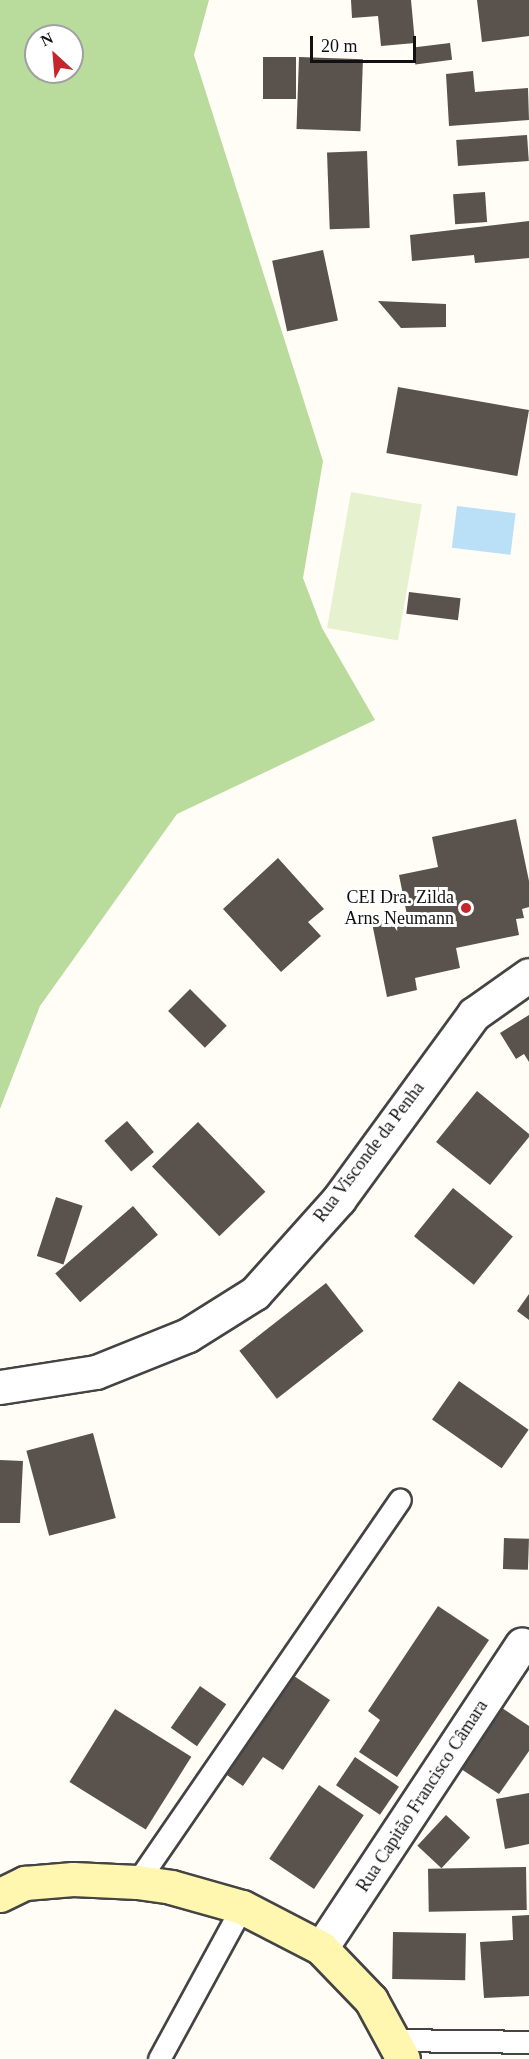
<!DOCTYPE html>
<html>
<head>
<meta charset="utf-8">
<style>
  body { margin:0 }
  #map { position:relative; width:529px; height:2059px; overflow:hidden; background:#fffdf5; font-family:Georgia,serif }
  div>[style] { position:absolute }
  .forest>* { inset:0; background:#b9dc9c }
  .pitch>* { inset:0; background:#e6f2cf; transform-origin:0 0 }
  .water>* { inset:0; background:#b9e0f7; transform-origin:0 0 }
  .building>* { inset:0; background:#5a524d; transform-origin:0 0 }
  .roads { filter:drop-shadow(2px 0 #444) drop-shadow(-2px 0 #444) drop-shadow(0 2px #444) drop-shadow(0 -2px #444) }
  .service>* { height:21px; margin:-10.5px; padding:0 10.5px; transform-origin:10.5px; border-radius:10.5px; background:#fff }
  .minor>* { height:33px; margin:-16.5px; padding:0 16.5px; transform-origin:16.5px; border-radius:16.5px; background:#fff }
  .secondary>* { height:33px; margin:-16.5px; padding:0 16.5px; transform-origin:16.5px; border-radius:16.5px; background:#fff6b0 }
  .dots>* { width:16px; height:16px; translate:-50% -50%; box-sizing:border-box; border:3px solid #fff; border-radius:50% }
  span { translate:-50% -50%; white-space:nowrap; text-align:center; line-height:1.15; -webkit-text-stroke:6px #fff; paint-order:stroke }
  .poi-label { font-size:18px; color:#111 }
  .right { translate:-100% -50%; text-align:right }
  .street-label { font-size:18px; color:#111 }
  .north { position:absolute; left:24px; top:24px; width:60px; height:60px; box-sizing:border-box; background:#fff; border:2px solid #a0a0a0; border-radius:50%; rotate:334deg; font-size:16px; font-weight:700; line-height:24px; text-align:center; color:#111 }
  .north::after { content:''; display:block; margin:auto; width:21px; height:27px; background:#c4262e; clip-path:polygon(50% 0,100% 100%,50% 72%,0 100%) }
  .scale { position:absolute; left:310px; top:36px; width:106px; height:27px; box-sizing:border-box; border:3px solid #111; border-top:0; padding-left:8px; font-size:18px; line-height:21px; white-space:nowrap; color:#111; -webkit-text-stroke:4px #fff; paint-order:stroke }
</style>
</head>
<body>
<div id="map">
  <div class="forest">
    <div style="clip-path:polygon(evenodd,0 0,209px 0,194px 55px,323px 461px,303px 578px,322px 628px,375px 720px,177px 814px,40px 1006px,0 1109px,0 0,36px 36px,72px 36px,72px 72px,36px 72px,36px 36px)"></div>
  </div>
  <div class="pitch">
    <div style="left:351px;top:492px;width:72px;height:138px;rotate:10deg"></div>
  </div>
  <div class="water">
    <div style="left:457px;top:506px;width:59px;height:42px;rotate:7deg"></div>
  </div>
  <div class="building">
    <div style="clip-path:polygon(351px 0,411px 0,415px 43px,381px 46px,378px 16px,352px 18px)"></div>
    <div style="clip-path:polygon(477px 0,529px 0,529px 36px,482px 42px)"></div>
    <div style="left:450px;top:43px;width:17px;height:37px;rotate:83deg"></div>
    <div style="left:263px;top:57px;width:33px;height:42px"></div>
    <div style="left:299px;top:57px;width:64px;height:72px;rotate:2deg"></div>
    <div style="clip-path:polygon(473px 71px,475px 92px,528px 88px,529px 120px,449px 126px,446px 74px)"></div>
    <div style="left:527px;top:135px;width:26px;height:71px;rotate:86deg"></div>
    <div style="left:367px;top:151px;width:77px;height:40px;rotate:88deg"></div>
    <div style="left:485px;top:192px;width:30px;height:32px;rotate:86deg"></div>
    <div style="clip-path:polygon(529px 221px,529px 258px,475px 263px,474px 255px,412px 261px,410px 235px)"></div>
    <div style="left:323px;top:250px;width:72px;height:52px;rotate:78deg"></div>
    <div style="clip-path:polygon(378px 301px,446px 304px,446px 327px,401px 328px)"></div>
    <div style="left:398px;top:387px;width:133px;height:67px;rotate:10deg"></div>
    <div style="left:409px;top:592px;width:52px;height:22px;rotate:7deg"></div>
    <div style="clip-path:polygon(516px 819px,529px 881px,529px 907px,522px 909px,524px 918px,516px 919px,519px 935px,456px 948px,460px 968px,415px 978px,417px 990px,387px 997px,372px 923px,407px 915px,399px 875px,438px 867px,432px 837px)"></div>
    <div style="clip-path:polygon(278px 858px,324px 909px,308px 922px,321px 936px,281px 972px,223px 909px)"></div>
    <div style="left:190px;top:989px;width:52px;height:31px;rotate:45deg"></div>
    <div style="clip-path:polygon(529px 1015px,529px 1062px,524px 1054px,516px 1059px,500px 1033px)"></div>
    <div style="clip-path:polygon(477px 1091px,529px 1134px,529px 1137px,490px 1185px,436px 1142px)"></div>
    <div style="left:127px;top:1121px;width:41px;height:30px;rotate:49deg"></div>
    <div style="left:198px;top:1122px;width:97px;height:64px;rotate:46deg"></div>
    <div style="left:453px;top:1188px;width:77px;height:62px;rotate:39deg"></div>
    <div style="left:56px;top:1197px;width:28px;height:62px;rotate:18deg"></div>
    <div style="left:133px;top:1206px;width:38px;height:103px;rotate:49deg"></div>
    <div style="left:326px;top:1283px;width:61px;height:110px;rotate:52deg"></div>
    <div style="clip-path:polygon(529px 1294px,529px 1320px,517px 1311px)"></div>
    <div style="left:459px;top:1381px;width:85px;height:47px;rotate:35deg"></div>
    <div style="left:93px;top:1433px;width:88px;height:69px;rotate:75deg"></div>
    <div style="clip-path:polygon(0 1460px,23px 1461px,20px 1523px,0 1523px)"></div>
    <div style="left:504px;top:1538px;width:25px;height:31px;rotate:2deg"></div>
    <div style="clip-path:polygon(438px 1606px,489px 1640px,397px 1777px,359px 1752px,380px 1720px,368px 1711px)"></div>
    <div style="clip-path:polygon(291px 1674px,330px 1700px,283px 1770px,263px 1757px,243px 1786px,224px 1773px)"></div>
    <div style="left:200px;top:1686px;width:32px;height:51px;rotate:35deg"></div>
    <div style="clip-path:polygon(496px 1704px,529px 1726px,529px 1751px,499px 1794px,455px 1765px)"></div>
    <div style="left:115px;top:1709px;width:90px;height:86px;rotate:32deg"></div>
    <div style="left:355px;top:1757px;width:53px;height:34px;rotate:34deg"></div>
    <div style="left:319px;top:1785px;width:54px;height:89px;rotate:34deg"></div>
    <div style="clip-path:polygon(529px 1793px,529px 1844px,505px 1849px,496px 1799px)"></div>
    <div style="left:446px;top:1815px;width:33px;height:42px;rotate:43deg"></div>
    <div style="left:526px;top:1867px;width:43px;height:98px;rotate:89deg"></div>
    <div style="clip-path:polygon(529px 1915px,529px 1996px,484px 1998px,480px 1942px,513px 1940px,512px 1916px)"></div>
    <div style="left:393px;top:1932px;width:73px;height:47px;rotate:1deg"></div>
  </div>
  <div class="roads">
    <div class="service">
      <div style="left:137px;top:1882px;width:464px;rotate:-55.5deg"></div>
      <div style="left:394px;top:2040px;width:135px;rotate:0.8deg"></div>
      <div style="left:159px;top:2059px;width:173px;rotate:-61.4deg"></div>
    </div>
    <div class="minor">
      <div style="left:0;top:1387px;width:97px;rotate:-8.9deg"></div>
      <div style="left:96px;top:1372px;width:99px;rotate:-21.9deg"></div>
      <div style="left:188px;top:1335px;width:79px;rotate:-32.1deg"></div>
      <div style="left:255px;top:1293px;width:126px;rotate:-48.2deg"></div>
      <div style="left:339px;top:1199px;width:229px;rotate:-53.9deg"></div>
      <div style="left:474px;top:1014px;width:67px;rotate:-35.3deg"></div>
      <div style="left:321px;top:1948px;width:364px;rotate:-56.5deg"></div>
    </div>
    <div class="secondary">
      <div style="left:0;top:1895px;width:28px;rotate:-26deg"></div>
      <div style="left:25px;top:1883px;width:48px;rotate:-4.8deg"></div>
      <div style="left:73px;top:1879px;width:64px;rotate:2.7deg"></div>
      <div style="left:137px;top:1882px;width:34px;rotate:8deg"></div>
      <div style="left:171px;top:1887px;width:74px;rotate:15.7deg"></div>
      <div style="left:242px;top:1907px;width:89px;rotate:27.4deg"></div>
      <div style="left:321px;top:1948px;width:72px;rotate:46.1deg"></div>
      <div style="left:371px;top:2000px;width:67px;rotate:61.5deg"></div>
    </div>
  </div>
  <div class="dots">
    <div style="left:466px;top:908px;background:#c4262e"></div>
  </div>
  <div class="poi-label">
    <span class="right" style="left:454px;top:908px">CEI Dra. Zilda<br>Arns Neumann</span>
  </div>
  <div class="street-label">
    <span style="left:369px;top:1152px;rotate:-53deg">Rua Visconde da Penha</span>
    <span style="left:422px;top:1796px;rotate:-57deg">Rua Capitão Francisco Câmara</span>
  </div>
  <div class="north">N</div>
  <div class="scale">20 m</div>
</div>
</body>
</html>
